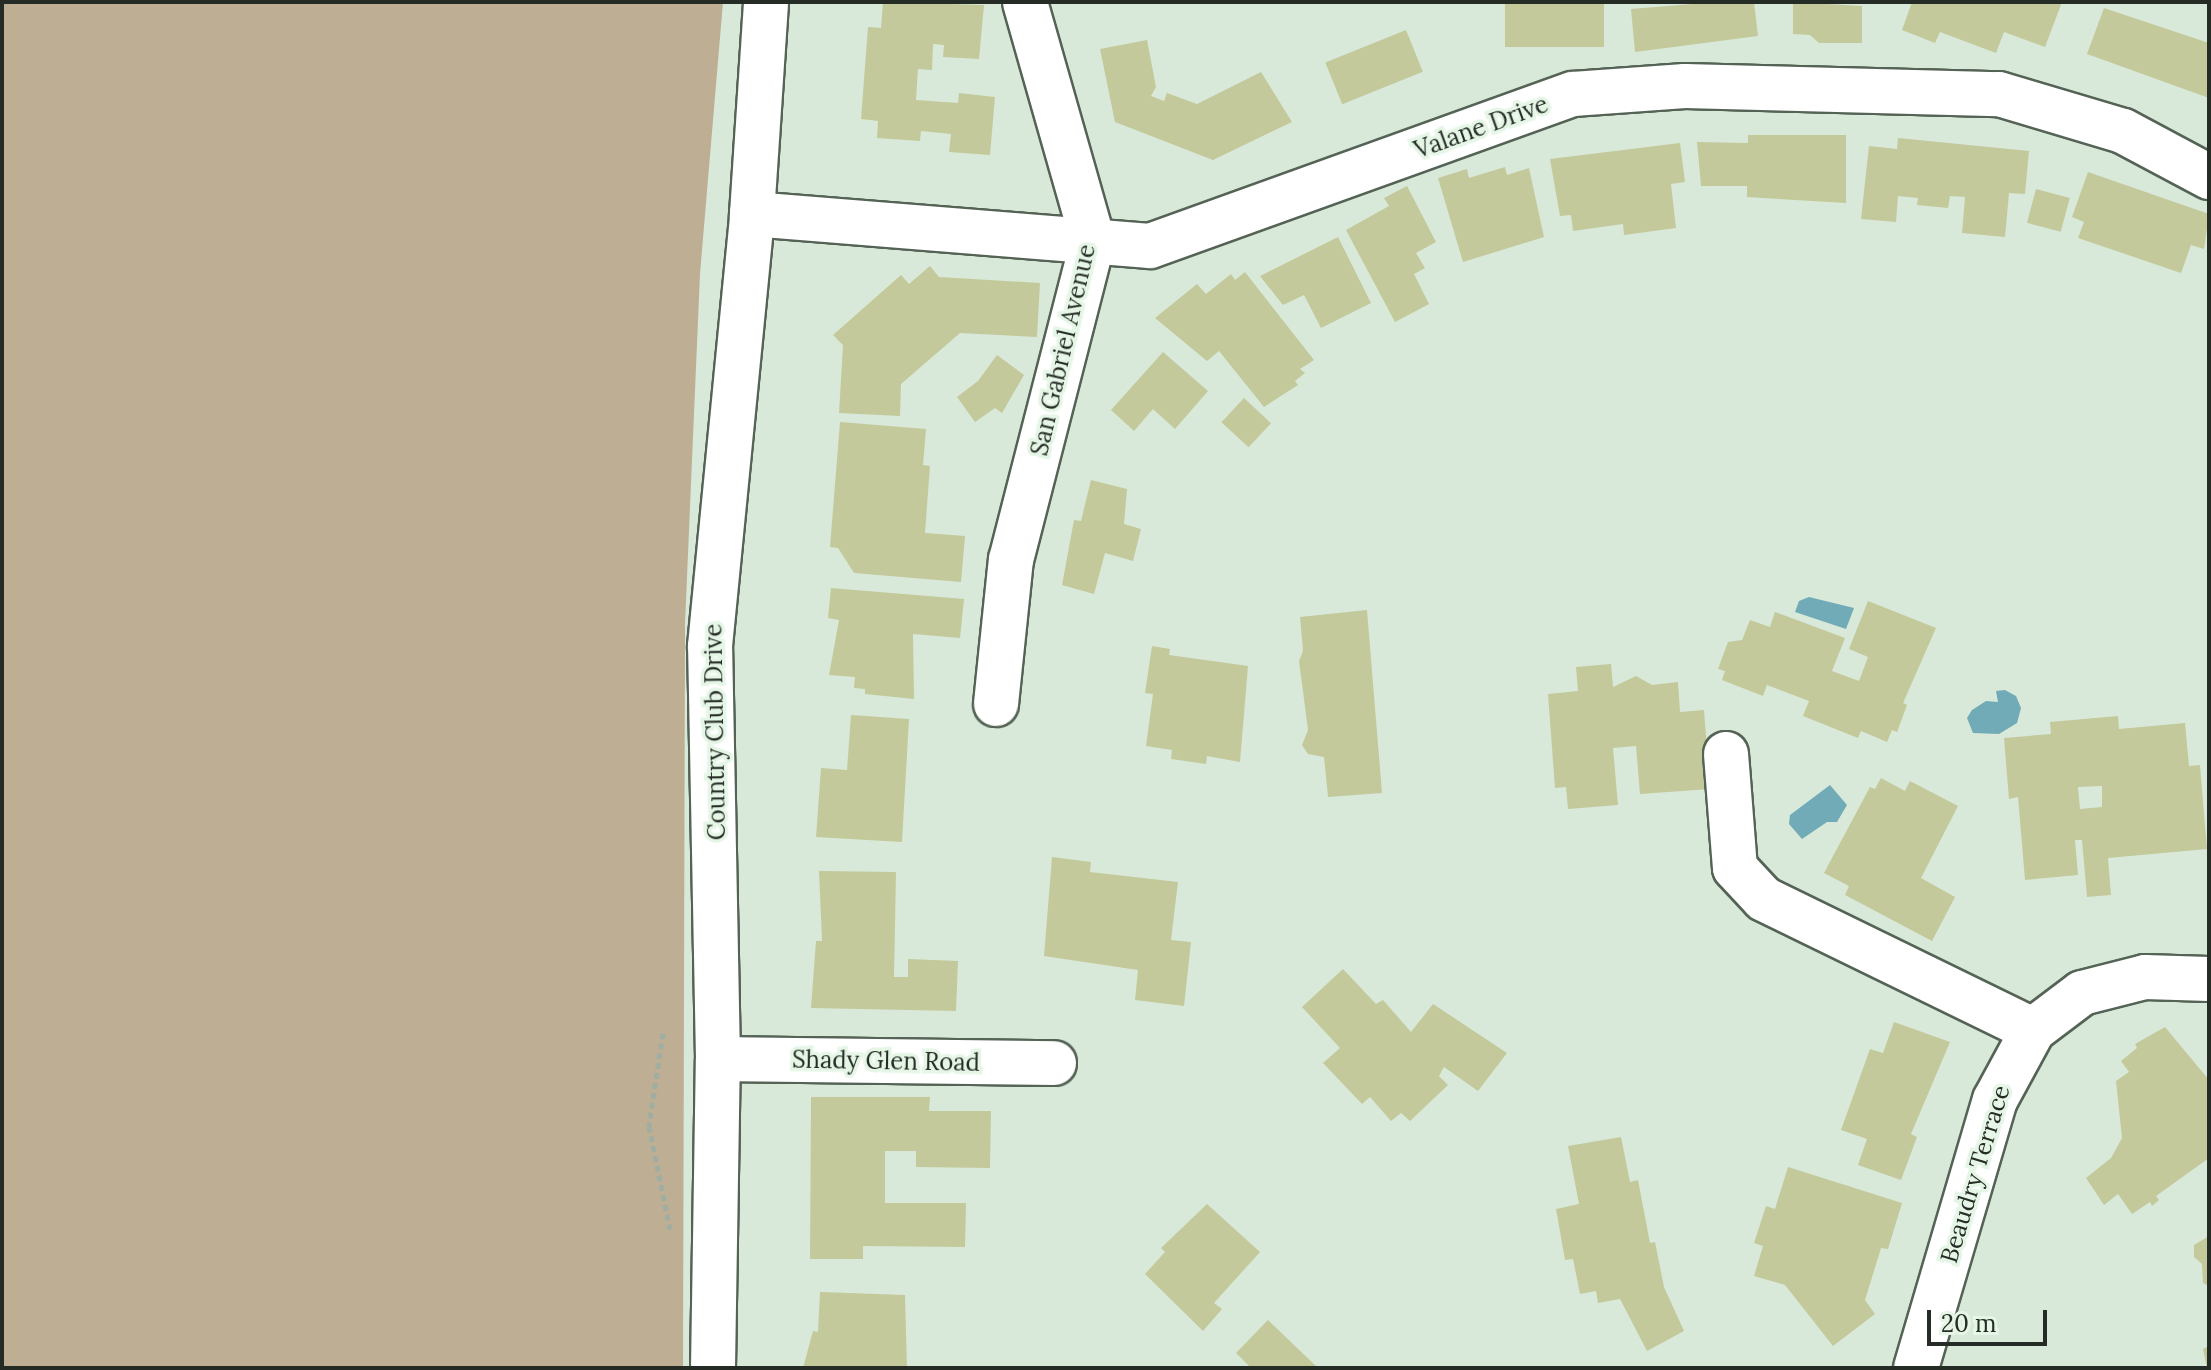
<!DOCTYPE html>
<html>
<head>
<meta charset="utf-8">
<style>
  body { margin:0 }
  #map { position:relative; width:2211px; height:1370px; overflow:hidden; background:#d8e9d9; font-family:Lora,serif }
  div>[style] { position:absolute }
  .green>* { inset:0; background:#beae94 }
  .water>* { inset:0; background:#72abb8 }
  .building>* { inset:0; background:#c3c99b; transform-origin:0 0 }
  .path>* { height:5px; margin-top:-2.5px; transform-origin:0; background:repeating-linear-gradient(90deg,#a0aea1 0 6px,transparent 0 10px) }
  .roads { filter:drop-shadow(2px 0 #546355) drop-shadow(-2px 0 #546355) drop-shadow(0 2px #546355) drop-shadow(0 -2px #546355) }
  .minor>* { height:44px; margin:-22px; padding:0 22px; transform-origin:22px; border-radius:22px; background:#fff }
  span { translate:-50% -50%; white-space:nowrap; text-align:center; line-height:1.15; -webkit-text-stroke:7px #e5f6e6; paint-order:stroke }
  .street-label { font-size:24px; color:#252b25 }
  .frame { position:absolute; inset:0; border:4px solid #252b25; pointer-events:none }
  .scale { position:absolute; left:1927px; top:1310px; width:120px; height:36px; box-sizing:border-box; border:4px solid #252b25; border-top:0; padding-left:10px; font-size:24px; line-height:28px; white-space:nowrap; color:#252b25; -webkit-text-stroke:6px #e5f6e6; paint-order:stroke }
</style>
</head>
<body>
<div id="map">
  <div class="green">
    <div style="clip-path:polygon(2px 2px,723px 2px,700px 274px,685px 624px,683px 1368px,2px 1368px)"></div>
  </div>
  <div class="water">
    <div style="clip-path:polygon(1809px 597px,1854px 608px,1846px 629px,1795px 612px,1799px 601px)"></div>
    <div style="clip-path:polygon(2005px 690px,2016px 696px,2021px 708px,2017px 723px,1999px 734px,1973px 733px,1967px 718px,1972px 710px,1986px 701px,1998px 702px,1996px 691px)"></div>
    <div style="clip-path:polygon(1830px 785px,1847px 805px,1837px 822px,1827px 822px,1802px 839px,1789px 824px,1790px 815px)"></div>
  </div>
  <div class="building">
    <div style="clip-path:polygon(883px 2px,984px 5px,979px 59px,943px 57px,944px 45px,933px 44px,932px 70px,918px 69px,916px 100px,958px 103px,959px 93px,995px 97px,990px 155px,949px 152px,951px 134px,921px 131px,920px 141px,877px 138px,878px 121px,861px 119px,868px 27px,881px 28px)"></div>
    <div style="left:1505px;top:2px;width:99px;height:45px"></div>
    <div style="clip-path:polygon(1717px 2px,1754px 2px,1758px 36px,1635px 52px,1631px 9px)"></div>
    <div style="clip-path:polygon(1793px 2px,1862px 6px,1862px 43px,1819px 43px,1810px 35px,1793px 34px)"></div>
    <div style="clip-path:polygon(1912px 2px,2062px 2px,2045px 47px,2004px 32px,1996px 53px,1940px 32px,1935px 43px,1902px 30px)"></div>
    <div style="clip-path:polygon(2104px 8px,2209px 43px,2209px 98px,2087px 54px)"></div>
    <div style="left:1406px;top:30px;width:45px;height:87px;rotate:68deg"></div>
    <div style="clip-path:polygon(1147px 40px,1156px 87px,1151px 96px,1164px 101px,1167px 93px,1197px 104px,1261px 72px,1292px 122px,1213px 160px,1115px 122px,1100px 49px)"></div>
    <div style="clip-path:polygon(1748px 135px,1846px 135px,1846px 203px,1747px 197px,1747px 186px,1701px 186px,1697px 142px,1748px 143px)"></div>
    <div style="clip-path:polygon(1898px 138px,2029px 151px,2025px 194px,2009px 193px,2005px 237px,1962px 233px,1965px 197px,1950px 196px,1948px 208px,1917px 205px,1918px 198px,1898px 196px,1896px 222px,1861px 219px,1869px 146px,1897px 149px)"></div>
    <div style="clip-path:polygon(1680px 143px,1685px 182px,1671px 184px,1676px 228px,1624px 235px,1623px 224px,1573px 231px,1571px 215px,1560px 216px,1550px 159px)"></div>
    <div style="clip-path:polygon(1505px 167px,1507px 175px,1529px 168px,1544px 237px,1463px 262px,1438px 178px,1467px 169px,1469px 178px)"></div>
    <div style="clip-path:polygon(2088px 172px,2209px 214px,2204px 249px,2191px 245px,2181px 273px,2078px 238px,2084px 222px,2072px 217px)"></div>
    <div style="clip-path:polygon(1407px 186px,1436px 242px,1416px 253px,1425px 268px,1414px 274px,1429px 304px,1395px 322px,1346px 230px,1389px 206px,1384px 198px)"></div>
    <div style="left:2036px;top:189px;width:35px;height:35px;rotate:15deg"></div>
    <div style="clip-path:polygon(1338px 237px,1371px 303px,1321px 328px,1304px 295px,1283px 305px,1260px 276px)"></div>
    <div style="clip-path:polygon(930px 266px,939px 277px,1040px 283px,1037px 337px,960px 333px,901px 384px,900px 416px,839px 413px,843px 345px,833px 335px,901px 275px,909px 284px)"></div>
    <div style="clip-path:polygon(1245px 272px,1314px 360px,1300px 369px,1305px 373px,1295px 381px,1298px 385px,1264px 407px,1219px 351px,1207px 361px,1155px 318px,1197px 284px,1206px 294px,1231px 274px,1235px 280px)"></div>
    <div style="clip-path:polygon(1163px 352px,1208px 391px,1175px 429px,1153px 409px,1134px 431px,1111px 410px)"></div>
    <div style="clip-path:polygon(997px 355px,1024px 375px,1002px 413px,995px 408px,975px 422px,957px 397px,978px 381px)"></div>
    <div style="left:1244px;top:398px;width:37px;height:33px;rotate:43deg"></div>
    <div style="clip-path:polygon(840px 422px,926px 429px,923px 465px,930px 466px,925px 533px,965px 536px,961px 582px,854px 573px,838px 548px,830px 547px)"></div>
    <div style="clip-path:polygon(1091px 480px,1127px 489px,1124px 524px,1141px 529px,1133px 561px,1105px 553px,1094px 594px,1062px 585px,1074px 520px,1081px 521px)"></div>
    <div style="clip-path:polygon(831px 588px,964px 599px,960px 638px,913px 634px,914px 699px,865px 694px,865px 689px,854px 688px,855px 677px,829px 675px,839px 620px,828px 618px)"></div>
    <div style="clip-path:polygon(1868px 601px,1936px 628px,1903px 703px,1907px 705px,1897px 732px,1892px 730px,1887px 742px,1861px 731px,1858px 738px,1803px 716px,1809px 701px,1767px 685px,1763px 696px,1722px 680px,1725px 671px,1718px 669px,1728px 642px,1742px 640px,1750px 620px,1770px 627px,1775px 612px,1845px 638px,1832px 671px,1859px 681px,1868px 657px,1849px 649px)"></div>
    <div style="clip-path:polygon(1367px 610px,1382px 793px,1328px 797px,1324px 757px,1308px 754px,1302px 745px,1308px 730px,1299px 661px,1303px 651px,1300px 617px)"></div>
    <div style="clip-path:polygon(1152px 646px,1170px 649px,1169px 655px,1248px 666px,1240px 762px,1207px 756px,1206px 764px,1171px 759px,1172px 750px,1146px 746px,1153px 694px,1145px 693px)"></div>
    <div style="clip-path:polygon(1611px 664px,1613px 687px,1636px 676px,1652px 685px,1678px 682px,1680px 712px,1704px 710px,1710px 789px,1640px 794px,1636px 746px,1613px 748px,1618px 805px,1568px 809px,1566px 787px,1555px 788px,1548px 694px,1578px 691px,1576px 667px)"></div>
    <div style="clip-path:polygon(851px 715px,909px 719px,902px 842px,816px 837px,821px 768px,847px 770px)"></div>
    <div style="clip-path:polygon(evenodd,2118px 716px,2119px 729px,2185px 723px,2189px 766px,2200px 765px,2207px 849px,2108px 858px,2111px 895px,2087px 897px,2082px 840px,2075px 840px,2078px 875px,2025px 880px,2018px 797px,2009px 799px,2004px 738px,2051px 734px,2050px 722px,2118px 716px,2102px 786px,2102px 807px,2080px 809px,2078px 787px,2102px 786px)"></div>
    <div style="clip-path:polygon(1881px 778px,1905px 791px,1910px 781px,1958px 806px,1921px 878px,1955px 897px,1932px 941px,1845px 895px,1849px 886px,1824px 873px,1870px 787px,1875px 789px)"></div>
    <div style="clip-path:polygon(1052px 857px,1091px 862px,1090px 872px,1178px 882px,1171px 940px,1191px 942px,1184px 1006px,1135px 1000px,1138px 970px,1044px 956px)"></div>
    <div style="clip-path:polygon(819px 871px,896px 872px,894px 977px,908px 977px,908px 959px,958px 961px,956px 1011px,811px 1008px,816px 941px,822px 941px)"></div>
    <div style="clip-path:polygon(1343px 969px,1376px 1004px,1383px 1000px,1411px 1032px,1433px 1004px,1507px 1053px,1478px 1091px,1444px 1067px,1439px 1076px,1448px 1085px,1410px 1121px,1401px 1113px,1391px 1121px,1370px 1097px,1362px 1104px,1323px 1063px,1340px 1048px,1302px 1007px)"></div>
    <div style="clip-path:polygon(1894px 1022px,1950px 1042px,1911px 1134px,1917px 1137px,1901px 1180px,1858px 1165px,1867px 1139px,1841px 1130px,1870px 1049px,1883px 1053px)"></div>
    <div style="clip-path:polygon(2165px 1027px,2209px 1080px,2209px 1158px,2156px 1196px,2159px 1200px,2152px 1206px,2150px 1202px,2132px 1214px,2118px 1194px,2104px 1205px,2086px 1178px,2111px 1158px,2122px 1138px,2116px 1081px,2129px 1072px,2121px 1061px,2137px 1048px,2135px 1044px)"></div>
    <div style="clip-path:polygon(811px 1097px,930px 1097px,929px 1111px,991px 1111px,990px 1168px,916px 1167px,916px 1151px,885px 1151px,885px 1203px,966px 1203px,965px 1247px,863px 1246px,863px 1259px,810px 1259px)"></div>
    <div style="clip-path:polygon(1621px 1137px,1630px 1182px,1638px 1180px,1650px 1243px,1655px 1242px,1664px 1287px,1684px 1331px,1647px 1351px,1620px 1299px,1598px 1303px,1596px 1291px,1580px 1294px,1573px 1259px,1565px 1260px,1556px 1209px,1579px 1204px,1568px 1146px)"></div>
    <div style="clip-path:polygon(1788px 1167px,1902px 1203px,1888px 1249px,1881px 1248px,1865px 1300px,1875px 1314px,1833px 1346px,1785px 1285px,1754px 1276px,1763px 1246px,1754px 1243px,1766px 1206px,1775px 1209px)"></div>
    <div style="clip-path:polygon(1207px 1204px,1260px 1252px,1214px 1303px,1222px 1309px,1203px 1331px,1145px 1274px,1165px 1252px,1161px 1248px)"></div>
    <div style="clip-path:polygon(2209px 1236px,2209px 1286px,2203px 1283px,2202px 1264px,2194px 1257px,2194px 1245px)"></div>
    <div style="clip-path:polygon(820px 1292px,905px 1295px,907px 1368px,803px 1368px,813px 1331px,818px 1332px)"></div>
    <div style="clip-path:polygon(1268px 1320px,1318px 1368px,1251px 1368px,1236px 1353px)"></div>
    <div style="clip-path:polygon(2209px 1346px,2209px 1368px,2207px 1368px,2203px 1349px)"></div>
  </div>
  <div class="path">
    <div style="left:663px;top:1033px;width:94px;rotate:98.6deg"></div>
    <div style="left:649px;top:1126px;width:105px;rotate:78.5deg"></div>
  </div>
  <div class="roads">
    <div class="minor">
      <div style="left:752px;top:214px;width:399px;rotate:4.6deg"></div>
      <div style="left:1150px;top:246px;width:449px;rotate:-19.8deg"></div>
      <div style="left:1573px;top:94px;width:112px;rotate:-4.1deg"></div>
      <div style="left:1685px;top:86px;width:314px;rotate:1.5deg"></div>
      <div style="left:1999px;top:94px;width:129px;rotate:16.6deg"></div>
      <div style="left:2123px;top:131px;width:98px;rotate:28.1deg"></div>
      <div style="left:996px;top:704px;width:145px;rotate:-84.1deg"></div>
      <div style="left:1011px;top:560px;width:329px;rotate:-75.6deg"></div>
      <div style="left:1093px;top:241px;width:248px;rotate:-105.9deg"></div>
      <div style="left:1726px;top:754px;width:114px;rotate:85.5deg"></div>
      <div style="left:1735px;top:868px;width:42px;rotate:46.9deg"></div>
      <div style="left:1764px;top:899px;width:299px;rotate:26deg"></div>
      <div style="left:718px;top:1059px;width:336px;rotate:0.7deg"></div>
      <div style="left:713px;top:1368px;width:309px;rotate:-89.1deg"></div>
      <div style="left:718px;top:1059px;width:413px;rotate:-91.1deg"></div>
      <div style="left:710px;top:646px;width:434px;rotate:-84.4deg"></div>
      <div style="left:752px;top:214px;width:212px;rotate:-86.2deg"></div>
      <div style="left:1916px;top:1368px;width:279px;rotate:-73.6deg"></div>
      <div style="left:1995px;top:1100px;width:80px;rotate:-61.5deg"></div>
      <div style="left:2033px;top:1030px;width:61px;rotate:-37.1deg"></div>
      <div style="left:2082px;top:993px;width:65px;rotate:-14.3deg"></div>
      <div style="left:2145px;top:977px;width:64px;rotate:1.8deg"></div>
    </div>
  </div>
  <div class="street-label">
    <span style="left:1481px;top:127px;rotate:-20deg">Valane Drive</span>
    <span style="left:1063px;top:350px;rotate:-77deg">San Gabriel Avenue</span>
    <span style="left:715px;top:732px;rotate:-91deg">Country Club Drive</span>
    <span style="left:886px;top:1061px;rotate:1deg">Shady Glen Road</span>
    <span style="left:1975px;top:1174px;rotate:-73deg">Beaudry Terrace</span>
  </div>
  <div class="frame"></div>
  <div class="scale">20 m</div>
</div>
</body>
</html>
